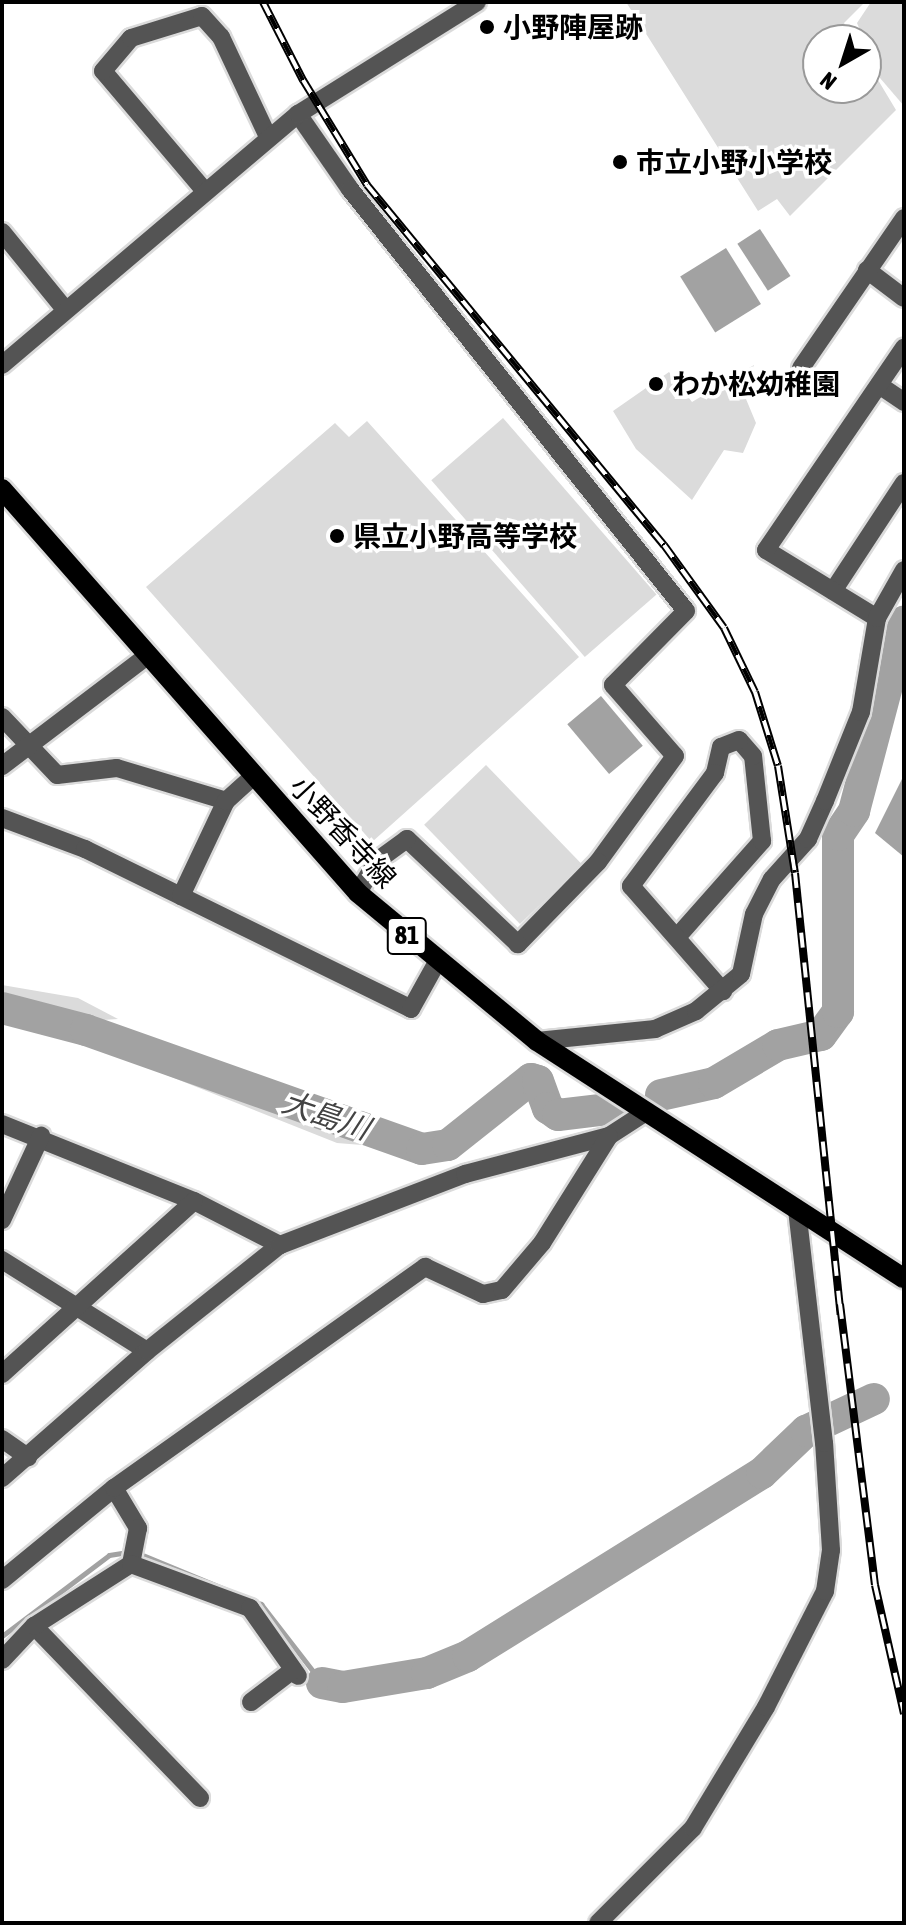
<!DOCTYPE html>
<html>
<head>
<meta charset="utf-8">
<style>
  body { margin:0 }
  #map { position:relative; width:906px; height:1925px; overflow:hidden; background:#fff; font-family:"Asap Condensed","Noto Sans JP",sans-serif }
  div>[style] { position:absolute }
  .green>* { inset:0; background:#dbdbdb; transform-origin:0 0 }
  .water>* { inset:0; background:#a2a2a2; transform-origin:0 0 }
  .stream>* { height:5px; margin:-2.5px; padding:0 2.5px; transform-origin:2.5px; border-radius:2.5px; background:#a2a2a2 }
  .river>* { height:32px; margin:-16px; padding:0 16px; transform-origin:16px; border-radius:16px; background:#a2a2a2 }
  .roads { filter:drop-shadow(2px 0 #dbdbdb) drop-shadow(-2px 0 #dbdbdb) drop-shadow(0 2px #dbdbdb) drop-shadow(0 -2px #dbdbdb) }
  .minor>* { height:18px; margin:-9px; padding:0 9px; transform-origin:9px; border-radius:9px; background:#545454 }
  .major>* { height:20px; margin:-10px; padding:0 10px; transform-origin:10px; border-radius:10px; background:#000 }
  .rail>* { height:8px; margin-top:-4px; transform-origin:0; background:repeating-linear-gradient(90deg,#fff 0 15px,#000 0 30px); box-sizing:border-box; border-block:2px solid #000 }
  .dots>* { width:22px; height:22px; translate:-50% -50%; box-sizing:border-box; border:4px solid #fff; border-radius:50% }
  span { translate:-50% -50%; white-space:nowrap; text-align:center; line-height:1.15; -webkit-text-stroke:7px #fff; paint-order:stroke }
  .shield-label span { padding:2px 6px; background:#fff; border:2px solid; border-radius:6px; -webkit-text-stroke-width:0 }
  .shield-label { font-size:26px; color:#000; font-weight:700 }
  .poi-label { font-size:28px; color:#000; font-weight:700 }
  .left { translate:0 -50%; text-align:left }
  .street-label { font-size:28px; color:#000 }
  .water-label { font-size:30px; color:#434343; font-style:italic }
  .frame { position:absolute; inset:0; border:4px solid #000; pointer-events:none }
  .north { position:absolute; left:802px; top:24px; width:80px; height:80px; box-sizing:border-box; background:#fff; border:2px solid #999; border-radius:50%; rotate:219deg; font-size:22px; font-weight:700; line-height:32px; text-align:center; color:#000 }
  .north::after { content:''; display:block; margin:auto; width:28px; height:36px; background:#000; clip-path:polygon(50% 0,100% 100%,50% 72%,0 100%) }
</style>
</head>
<body>
<div id="map">
  <div class="green">
    <div style="clip-path:polygon(626px 2px,865px 2px,844px 23px,854px 40px,818px 40px,818px 88px,866px 88px,866px 60px,896px 110px,790px 216px,777px 199px,758px 211px)"></div>
    <div style="clip-path:polygon(871px 2px,904px 2px,904px 106px,880px 78px,857px 23px)"></div>
    <div style="clip-path:polygon(754px 365px,746px 399px,756px 423px,743px 453px,724px 450px,692px 500px,636px 449px,613px 411px,669px 372px,692px 402px)"></div>
    <div style="left:503px;top:418px;width:234px;height:95px;rotate:49deg"></div>
    <div style="clip-path:polygon(367px 421px,579px 657px,372px 842px,146px 587px,335px 423px,349px 437px)"></div>
    <div style="left:486px;top:765px;width:138px;height:86px;rotate:46deg"></div>
    <div style="clip-path:polygon(2px 985px,78px 998px,118px 1019px,87px 1021px,2px 997px)"></div>
    <div style="clip-path:polygon(164px 1074px,227px 1087px,372px 1136px,362px 1145px,337px 1143px)"></div>
  </div>
  <div class="water">
    <div style="left:760px;top:229px;width:56px;height:27px;rotate:57deg"></div>
    <div style="left:726px;top:248px;width:66px;height:54px;rotate:58deg"></div>
    <div style="left:601px;top:696px;width:65px;height:44px;rotate:50deg"></div>
    <div style="clip-path:polygon(904px 775px,904px 857px,875px 833px)"></div>
  </div>
  <div class="stream">
    <div style="left:2px;top:1636px;width:134px;rotate:-37.1deg"></div>
    <div style="left:109px;top:1555px;width:24px;rotate:-9deg"></div>
    <div style="left:133px;top:1551px;width:139px;rotate:22.5deg"></div>
    <div style="left:261px;top:1604px;width:100px;rotate:52.3deg"></div>
  </div>
  <div class="river">
    <div style="left:2px;top:1008px;width:87px;rotate:14.7deg"></div>
    <div style="left:86px;top:1030px;width:356px;rotate:19.5deg"></div>
    <div style="left:422px;top:1149px;width:26px;rotate:-9deg"></div>
    <div style="left:448px;top:1145px;width:106px;rotate:-38.5deg"></div>
    <div style="left:531px;top:1079px;width:7px;rotate:16deg"></div>
    <div style="left:538px;top:1081px;width:29px;rotate:70deg"></div>
    <div style="left:548px;top:1108px;width:12px;rotate:35deg"></div>
    <div style="left:558px;top:1115px;width:58px;rotate:-6.9deg"></div>
    <div style="left:661px;top:1095px;width:54px;rotate:-12.8deg"></div>
    <div style="left:714px;top:1083px;width:74px;rotate:-30.7deg"></div>
    <div style="left:778px;top:1045px;width:44px;rotate:-13.1deg"></div>
    <div style="left:821px;top:1035px;width:29px;rotate:-54deg"></div>
    <div style="left:838px;top:1012px;width:177px;rotate:-90deg"></div>
    <div style="left:838px;top:835px;width:29px;rotate:-56deg"></div>
    <div style="left:854px;top:811px;width:196px;rotate:-75.2deg"></div>
    <div style="left:322px;top:1683px;width:21px;rotate:11deg"></div>
    <div style="left:343px;top:1687px;width:85px;rotate:-9.5deg"></div>
    <div style="left:427px;top:1673px;width:44px;rotate:-22.5deg"></div>
    <div style="left:468px;top:1656px;width:346px;rotate:-31.9deg"></div>
    <div style="left:762px;top:1473px;width:61px;rotate:-43.7deg"></div>
    <div style="left:806px;top:1431px;width:75px;rotate:-25.2deg"></div>
  </div>
  <div class="roads">
    <div class="minor">
      <div style="left:298px;top:114px;width:91px;rotate:55.3deg"></div>
      <div style="left:350px;top:189px;width:539px;rotate:51.47deg"></div>
      <div style="left:686px;top:611px;width:104px;rotate:134.6deg"></div>
      <div style="left:613px;top:685px;width:94px;rotate:48.9deg"></div>
      <div style="left:675px;top:756px;width:131px;rotate:126deg"></div>
      <div style="left:598px;top:862px;width:115px;rotate:134.3deg"></div>
      <div style="left:518px;top:944px;width:153px;rotate:-136.6deg"></div>
      <div style="left:407px;top:839px;width:37px;rotate:144deg"></div>
      <div style="left:377px;top:861px;width:37px;rotate:121deg"></div>
      <div style="left:204px;top:190px;width:156px;rotate:-130.3deg"></div>
      <div style="left:103px;top:71px;width:43px;rotate:-49.7deg"></div>
      <div style="left:131px;top:38px;width:74px;rotate:-17.2deg"></div>
      <div style="left:202px;top:16px;width:28px;rotate:48deg"></div>
      <div style="left:221px;top:37px;width:110px;rotate:64.8deg"></div>
      <div style="left:2px;top:232px;width:98px;rotate:50.8deg"></div>
      <div style="left:867px;top:270px;width:46px;rotate:37.1deg"></div>
      <div style="left:2px;top:365px;width:388px;rotate:-40.3deg"></div>
      <div style="left:298px;top:114px;width:211px;rotate:-32deg"></div>
      <div style="left:801px;top:368px;width:182px;rotate:-55.5deg"></div>
      <div style="left:879px;top:385px;width:30px;rotate:34deg"></div>
      <div style="left:833px;top:591px;width:129px;rotate:-56.7deg"></div>
      <div style="left:877px;top:618px;width:130px;rotate:-148.5deg"></div>
      <div style="left:766px;top:550px;width:245px;rotate:-55.7deg"></div>
      <div style="left:2px;top:717px;width:80px;rotate:46.5deg"></div>
      <div style="left:57px;top:775px;width:60px;rotate:-6.7deg"></div>
      <div style="left:117px;top:768px;width:114px;rotate:16.8deg"></div>
      <div style="left:2px;top:766px;width:182px;rotate:-37.2deg"></div>
      <div style="left:2px;top:818px;width:89px;rotate:20.5deg"></div>
      <div style="left:85px;top:849px;width:363px;rotate:26.1deg"></div>
      <div style="left:411px;top:1009px;width:54px;rotate:-61deg"></div>
      <div style="left:181px;top:896px;width:105px;rotate:-64.7deg"></div>
      <div style="left:226px;top:801px;width:36px;rotate:-42deg"></div>
      <div style="left:678px;top:936px;width:127px;rotate:-48.5deg"></div>
      <div style="left:762px;top:841px;width:85px;rotate:-96deg"></div>
      <div style="left:753px;top:756px;width:21px;rotate:-131deg"></div>
      <div style="left:739px;top:740px;width:19px;rotate:159deg"></div>
      <div style="left:721px;top:747px;width:27px;rotate:103deg"></div>
      <div style="left:715px;top:773px;width:141px;rotate:126.6deg"></div>
      <div style="left:631px;top:886px;width:140px;rotate:48.8deg"></div>
      <div style="left:537px;top:1041px;width:119px;rotate:-5.8deg"></div>
      <div style="left:655px;top:1029px;width:45px;rotate:-23.7deg"></div>
      <div style="left:696px;top:1011px;width:58px;rotate:-39.4deg"></div>
      <div style="left:741px;top:974px;width:61px;rotate:-77.8deg"></div>
      <div style="left:754px;top:914px;width:39px;rotate:-63deg"></div>
      <div style="left:772px;top:879px;width:54px;rotate:-48deg"></div>
      <div style="left:808px;top:839px;width:42px;rotate:-65.9deg"></div>
      <div style="left:825px;top:801px;width:96px;rotate:-68deg"></div>
      <div style="left:861px;top:712px;width:95px;rotate:-80.3deg"></div>
      <div style="left:877px;top:618px;width:55px;rotate:-60.6deg"></div>
      <div style="left:2px;top:1124px;width:207px;rotate:21.9deg"></div>
      <div style="left:194px;top:1201px;width:97px;rotate:27.1deg"></div>
      <div style="left:2px;top:1220px;width:93px;rotate:-65.1deg"></div>
      <div style="left:2px;top:1260px;width:171px;rotate:32.1deg"></div>
      <div style="left:2px;top:1374px;width:258px;rotate:-42deg"></div>
      <div style="left:2px;top:1439px;width:32px;rotate:35deg"></div>
      <div style="left:2px;top:1478px;width:193px;rotate:-41.2deg"></div>
      <div style="left:147px;top:1351px;width:170px;rotate:-38.6deg"></div>
      <div style="left:280px;top:1245px;width:198px;rotate:-21deg"></div>
      <div style="left:465px;top:1174px;width:149px;rotate:-14.8deg"></div>
      <div style="left:609px;top:1136px;width:40px;rotate:-32.9deg"></div>
      <div style="left:114px;top:1488px;width:47px;rotate:59deg"></div>
      <div style="left:138px;top:1528px;width:37px;rotate:101deg"></div>
      <div style="left:2px;top:1580px;width:145px;rotate:-39.4deg"></div>
      <div style="left:114px;top:1488px;width:382px;rotate:-35.4deg"></div>
      <div style="left:425px;top:1267px;width:64px;rotate:25deg"></div>
      <div style="left:483px;top:1294px;width:19px;rotate:-12deg"></div>
      <div style="left:502px;top:1290px;width:62px;rotate:-49.6deg"></div>
      <div style="left:542px;top:1243px;width:126px;rotate:-57.9deg"></div>
      <div style="left:34px;top:1626px;width:239px;rotate:46deg"></div>
      <div style="left:2px;top:1660px;width:47px;rotate:-46.7deg"></div>
      <div style="left:34px;top:1626px;width:115px;rotate:-32.6deg"></div>
      <div style="left:131px;top:1564px;width:127px;rotate:20.3deg"></div>
      <div style="left:250px;top:1608px;width:83px;rotate:54.8deg"></div>
      <div style="left:251px;top:1702px;width:53px;rotate:-37.3deg"></div>
      <div style="left:598px;top:1923px;width:134px;rotate:-45deg"></div>
      <div style="left:693px;top:1828px;width:141px;rotate:-58.9deg"></div>
      <div style="left:766px;top:1707px;width:130px;rotate:-63deg"></div>
      <div style="left:825px;top:1591px;width:41px;rotate:-81.7deg"></div>
      <div style="left:831px;top:1550px;width:107px;rotate:-93.7deg"></div>
      <div style="left:824px;top:1443px;width:234px;rotate:-96.6deg"></div>
    </div>
    <div class="major">
      <div style="left:2px;top:489px;width:538px;rotate:48.61deg"></div>
      <div style="left:358px;top:893px;width:232px;rotate:39.6deg"></div>
      <div style="left:537px;top:1041px;width:437px;rotate:32.9deg"></div>
    </div>
  </div>
  <div class="rail">
    <div style="left:263px;top:2px;width:88px;rotate:62.9deg"></div>
    <div style="left:303px;top:80px;width:123px;rotate:58.6deg"></div>
    <div style="left:367px;top:185px;width:467px;rotate:50.5deg"></div>
    <div style="left:664px;top:545px;width:102px;rotate:54.1deg"></div>
    <div style="left:724px;top:628px;width:71px;rotate:64.2deg"></div>
    <div style="left:755px;top:692px;width:77px;rotate:72.7deg"></div>
    <div style="left:778px;top:766px;width:108px;rotate:81deg"></div>
    <div style="left:795px;top:873px;width:444px;rotate:84.1deg"></div>
    <div style="left:840px;top:1304px;width:283px;rotate:82.9deg"></div>
    <div style="left:875px;top:1585px;width:132px;rotate:77.3deg"></div>
  </div>
  <div class="dots">
    <div style="left:487px;top:27px;background:#000"></div>
    <div style="left:620px;top:162px;background:#000"></div>
    <div style="left:656px;top:384px;background:#000"></div>
    <div style="left:337px;top:536px;background:#000"></div>
  </div>
  <div class="shield-label">
    <span style="left:407px;top:936px">81</span>
  </div>
  <div class="poi-label">
    <span class="left" style="left:503px;top:27px">小野陣屋跡</span>
    <span class="left" style="left:636px;top:162px">市立小野小学校</span>
    <span class="left" style="left:672px;top:384px">わか松幼稚園</span>
    <span class="left" style="left:353px;top:536px">県立小野高等学校</span>
  </div>
  <div class="street-label">
    <span style="left:343px;top:832px;rotate:47deg">小野香寺線</span>
  </div>
  <div class="water-label">
    <span style="left:326px;top:1115px;rotate:19deg">大島川</span>
  </div>
  <div class="frame"></div>
  <div class="north">N</div>
</div>
</body>
</html>
